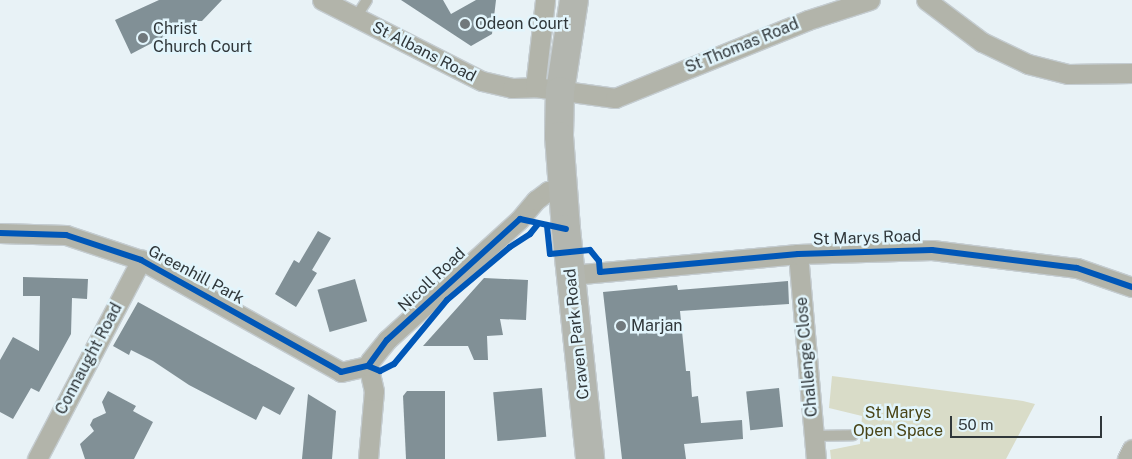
<!DOCTYPE html>
<html>
<head>
<meta charset="utf-8">
<style>
  body { margin:0 }
  #map { position:relative; width:1132px; height:459px; overflow:hidden; background:#e8f2f6; font-family:"Public Sans",sans-serif }
  div>[style] { position:absolute }
  .green>* { inset:0; background:#d9dcc8 }
  .building>* { inset:0; background:#819096; transform-origin:0 0 }
  .roads { filter:drop-shadow(1px 0 #c4ccd0) drop-shadow(-1px 0 #c4ccd0) drop-shadow(0 1px #c4ccd0) drop-shadow(0 -1px #c4ccd0) }
  .service>* { height:10px; margin:-5px; padding:0 5px; transform-origin:5px; border-radius:5px; background:#b2b4aa }
  .minor>* { height:19px; margin:-9.5px; padding:0 9.5px; transform-origin:9.5px; border-radius:9.5px; background:#b2b4aa }
  .primary>* { height:28px; margin:-14px; padding:0 14px; transform-origin:14px; border-radius:14px; background:#b3b6af }
  .cycleway>* { height:6px; margin:-3px; padding:0 3px; transform-origin:3px; border-radius:3px; background:#0057b8 }
  .dots>* { width:14px; height:14px; translate:-50% -50%; box-sizing:border-box; border:2px solid #e2f5fc; border-radius:50% }
  span { translate:-50% -50%; white-space:nowrap; text-align:center; line-height:1.15; -webkit-text-stroke:5px #e2f5fc; paint-order:stroke }
  .poi-label { font-size:16px; color:#30373a }
  .left { translate:0 -50%; text-align:left }
  .street-label { font-size:16px; color:#30373a }
  .park-label { font-size:16px; color:#494416 }
  .scale { position:absolute; left:950px; top:416px; width:152px; height:22px; box-sizing:border-box; border:2px solid #30373a; border-top:0; padding-left:6px; font-size:15px; line-height:18px; white-space:nowrap; color:#30373a; -webkit-text-stroke:4px #e2f5fc; paint-order:stroke }
</style>
</head>
<body>
<div id="map">
  <div class="green">
    <div style="clip-path:polygon(832px 376px,1023px 401px,1035px 404px,1006px 459px,831px 459px,830px 450px,860px 444px,862px 416px,829px 408px)"></div>
  </div>
  <div class="building">
    <div style="clip-path:polygon(159px 0,222px 0,202px 21px,194px 21px,131px 54px,115px 20px)"></div>
    <div style="clip-path:polygon(401px 0,443px 0,451px 14px,476px 0,496px 0,492px 34px,471px 46px)"></div>
    <div style="clip-path:polygon(318px 231px,331px 238px,312px 270px,317px 273px,296px 307px,275px 294px,294px 260px,299px 263px)"></div>
    <div style="clip-path:polygon(23px 277px,88px 279px,87px 299px,72px 298px,71px 334px,39px 392px,31px 388px,13px 419px,0 412px,0 360px,13px 337px,39px 351px,40px 296px,23px 296px)"></div>
    <div style="clip-path:polygon(484px 278px,528px 280px,526px 320px,500px 319px,503px 335px,487px 336px,488px 360px,474px 360px,468px 346px,423px 346px)"></div>
    <div style="left:355px;top:279px;width:44px;height:39px;rotate:74deg"></div>
    <div style="clip-path:polygon(788px 281px,789px 304px,680px 311px,686px 371px,690px 371px,692px 397px,698px 396px,701px 423px,742px 420px,743px 439px,684px 444px,686px 459px,622px 459px,603px 292px,677px 285px,678px 290px)"></div>
    <div style="clip-path:polygon(138px 302px,295px 388px,280px 415px,263px 406px,256px 420px,189px 385px,153px 361px,131px 350px,129px 355px,113px 346px)"></div>
    <div style="left:542px;top:388px;width:49px;height:49px;rotate:85deg"></div>
    <div style="left:779px;top:388px;width:39px;height:33px;rotate:84deg"></div>
    <div style="clip-path:polygon(108px 391px,136px 406px,133px 411px,153px 422px,134px 459px,85px 459px,80px 444px,94px 431px,90px 425px,93px 419px,106px 413px,102px 402px)"></div>
    <div style="clip-path:polygon(407px 391px,445px 391px,445px 459px,406px 459px,403px 396px)"></div>
    <div style="clip-path:polygon(308px 394px,336px 411px,332px 459px,302px 459px)"></div>
  </div>
  <div class="roads">
    <div class="service">
      <div style="left:356px;top:17px;width:20px;rotate:-57deg"></div>
      <div style="left:814px;top:436px;width:39px;rotate:-1deg"></div>
    </div>
    <div class="minor">
      <div style="left:322px;top:0;width:179px;rotate:26.9deg"></div>
      <div style="left:482px;top:81px;width:31px;rotate:13deg"></div>
      <div style="left:512px;top:88px;width:23px;rotate:-2deg"></div>
      <div style="left:535px;top:87px;width:81px;rotate:7.8deg"></div>
      <div style="left:615px;top:98px;width:208px;rotate:-22deg"></div>
      <div style="left:808px;top:20px;width:65px;rotate:-17.9deg"></div>
      <div style="left:926px;top:0;width:70px;rotate:36.9deg"></div>
      <div style="left:982px;top:42px;width:51px;rotate:25.6deg"></div>
      <div style="left:1028px;top:64px;width:41px;rotate:14deg"></div>
      <div style="left:1068px;top:74px;width:64px;rotate:-0.9deg"></div>
      <div style="left:535px;top:87px;width:88px;rotate:-83.4deg"></div>
      <div style="left:0;top:233px;width:66px;rotate:1.7deg"></div>
      <div style="left:66px;top:235px;width:79px;rotate:18.4deg"></div>
      <div style="left:141px;top:260px;width:229px;rotate:29.2deg"></div>
      <div style="left:341px;top:372px;width:28px;rotate:-13deg"></div>
      <div style="left:798px;top:254px;width:206px;rotate:85deg"></div>
      <div style="left:571px;top:275px;width:228px;rotate:-5.3deg"></div>
      <div style="left:798px;top:254px;width:134px;rotate:-1.7deg"></div>
      <div style="left:932px;top:250px;width:146px;rotate:7.1deg"></div>
      <div style="left:1077px;top:268px;width:58px;rotate:19.1deg"></div>
      <div style="left:37px;top:459px;width:225px;rotate:-62.4deg"></div>
      <div style="left:368px;top:459px;width:68px;rotate:-85deg"></div>
      <div style="left:374px;top:391px;width:26px;rotate:-103deg"></div>
      <div style="left:368px;top:366px;width:5px;rotate:-68deg"></div>
      <div style="left:370px;top:361px;width:27px;rotate:-51deg"></div>
      <div style="left:387px;top:340px;width:178px;rotate:-42.3deg"></div>
      <div style="left:519px;top:220px;width:26px;rotate:-50deg"></div>
      <div style="left:536px;top:200px;width:15px;rotate:-37deg"></div>
      <div style="left:548px;top:191px;width:14px;rotate:-4deg"></div>
      <div style="left:1127px;top:459px;width:11px;rotate:-63deg"></div>
    </div>
    <div class="primary">
      <div style="left:574px;top:0;width:92px;rotate:98.7deg"></div>
      <div style="left:560px;top:91px;width:45px;rotate:91.3deg"></div>
      <div style="left:559px;top:136px;width:93px;rotate:85.7deg"></div>
      <div style="left:566px;top:229px;width:231px;rotate:84deg"></div>
    </div>
  </div>
  <div class="cycleway">
    <div style="left:547px;top:226px;width:28px;rotate:84deg"></div>
    <div style="left:550px;top:254px;width:40px;rotate:-5.7deg"></div>
    <div style="left:590px;top:250px;width:14px;rotate:51deg"></div>
    <div style="left:599px;top:261px;width:11px;rotate:85deg"></div>
    <div style="left:600px;top:272px;width:199px;rotate:-5.2deg"></div>
    <div style="left:798px;top:254px;width:134px;rotate:-1.7deg"></div>
    <div style="left:932px;top:250px;width:146px;rotate:7.1deg"></div>
    <div style="left:1077px;top:268px;width:58px;rotate:19.1deg"></div>
    <div style="left:0;top:233px;width:66px;rotate:1.7deg"></div>
    <div style="left:66px;top:235px;width:79px;rotate:18.4deg"></div>
    <div style="left:141px;top:260px;width:229px;rotate:29.2deg"></div>
    <div style="left:341px;top:372px;width:28px;rotate:-13deg"></div>
    <div style="left:368px;top:366px;width:32px;rotate:-54deg"></div>
    <div style="left:387px;top:340px;width:180px;rotate:-42.3deg"></div>
    <div style="left:520px;top:219px;width:47px;rotate:12.3deg"></div>
    <div style="left:368px;top:366px;width:13px;rotate:23deg"></div>
    <div style="left:380px;top:371px;width:16px;rotate:-27deg"></div>
    <div style="left:394px;top:364px;width:83px;rotate:-50.4deg"></div>
    <div style="left:447px;top:300px;width:82px;rotate:-40.1deg"></div>
    <div style="left:510px;top:247px;width:24px;rotate:-33deg"></div>
    <div style="left:530px;top:234px;width:13px;rotate:-51deg"></div>
  </div>
  <div class="dots">
    <div style="left:465px;top:24px;background:#70787c"></div>
    <div style="left:143px;top:38px;background:#70787c"></div>
    <div style="left:621px;top:326px;background:#70787c"></div>
  </div>
  <div class="poi-label">
    <span class="left" style="left:475px;top:24px">Odeon Court</span>
    <span class="left" style="left:153px;top:38px">Christ<br>Church Court</span>
    <span class="left" style="left:631px;top:326px">Marjan</span>
  </div>
  <div class="street-label">
    <span style="left:742px;top:46px;rotate:-22deg">St Thomas Road</span>
    <span style="left:424px;top:52px;rotate:27deg">St Albans Road</span>
    <span style="left:867px;top:238px;rotate:-2deg">St Marys Road</span>
    <span style="left:196px;top:275px;rotate:28deg">Greenhill Park</span>
    <span style="left:432px;top:280px;rotate:-43deg">Nicoll Road</span>
    <span style="left:577px;top:334px;rotate:-96deg">Craven Park Road</span>
    <span style="left:807px;top:357px;rotate:-95deg">Challenge Close</span>
    <span style="left:89px;top:359px;rotate:-62deg">Connaught Road</span>
  </div>
  <div class="park-label">
    <span style="left:898px;top:422px">St Marys<br>Open Space</span>
  </div>
  <div class="scale">50 m</div>
</div>
</body>
</html>
